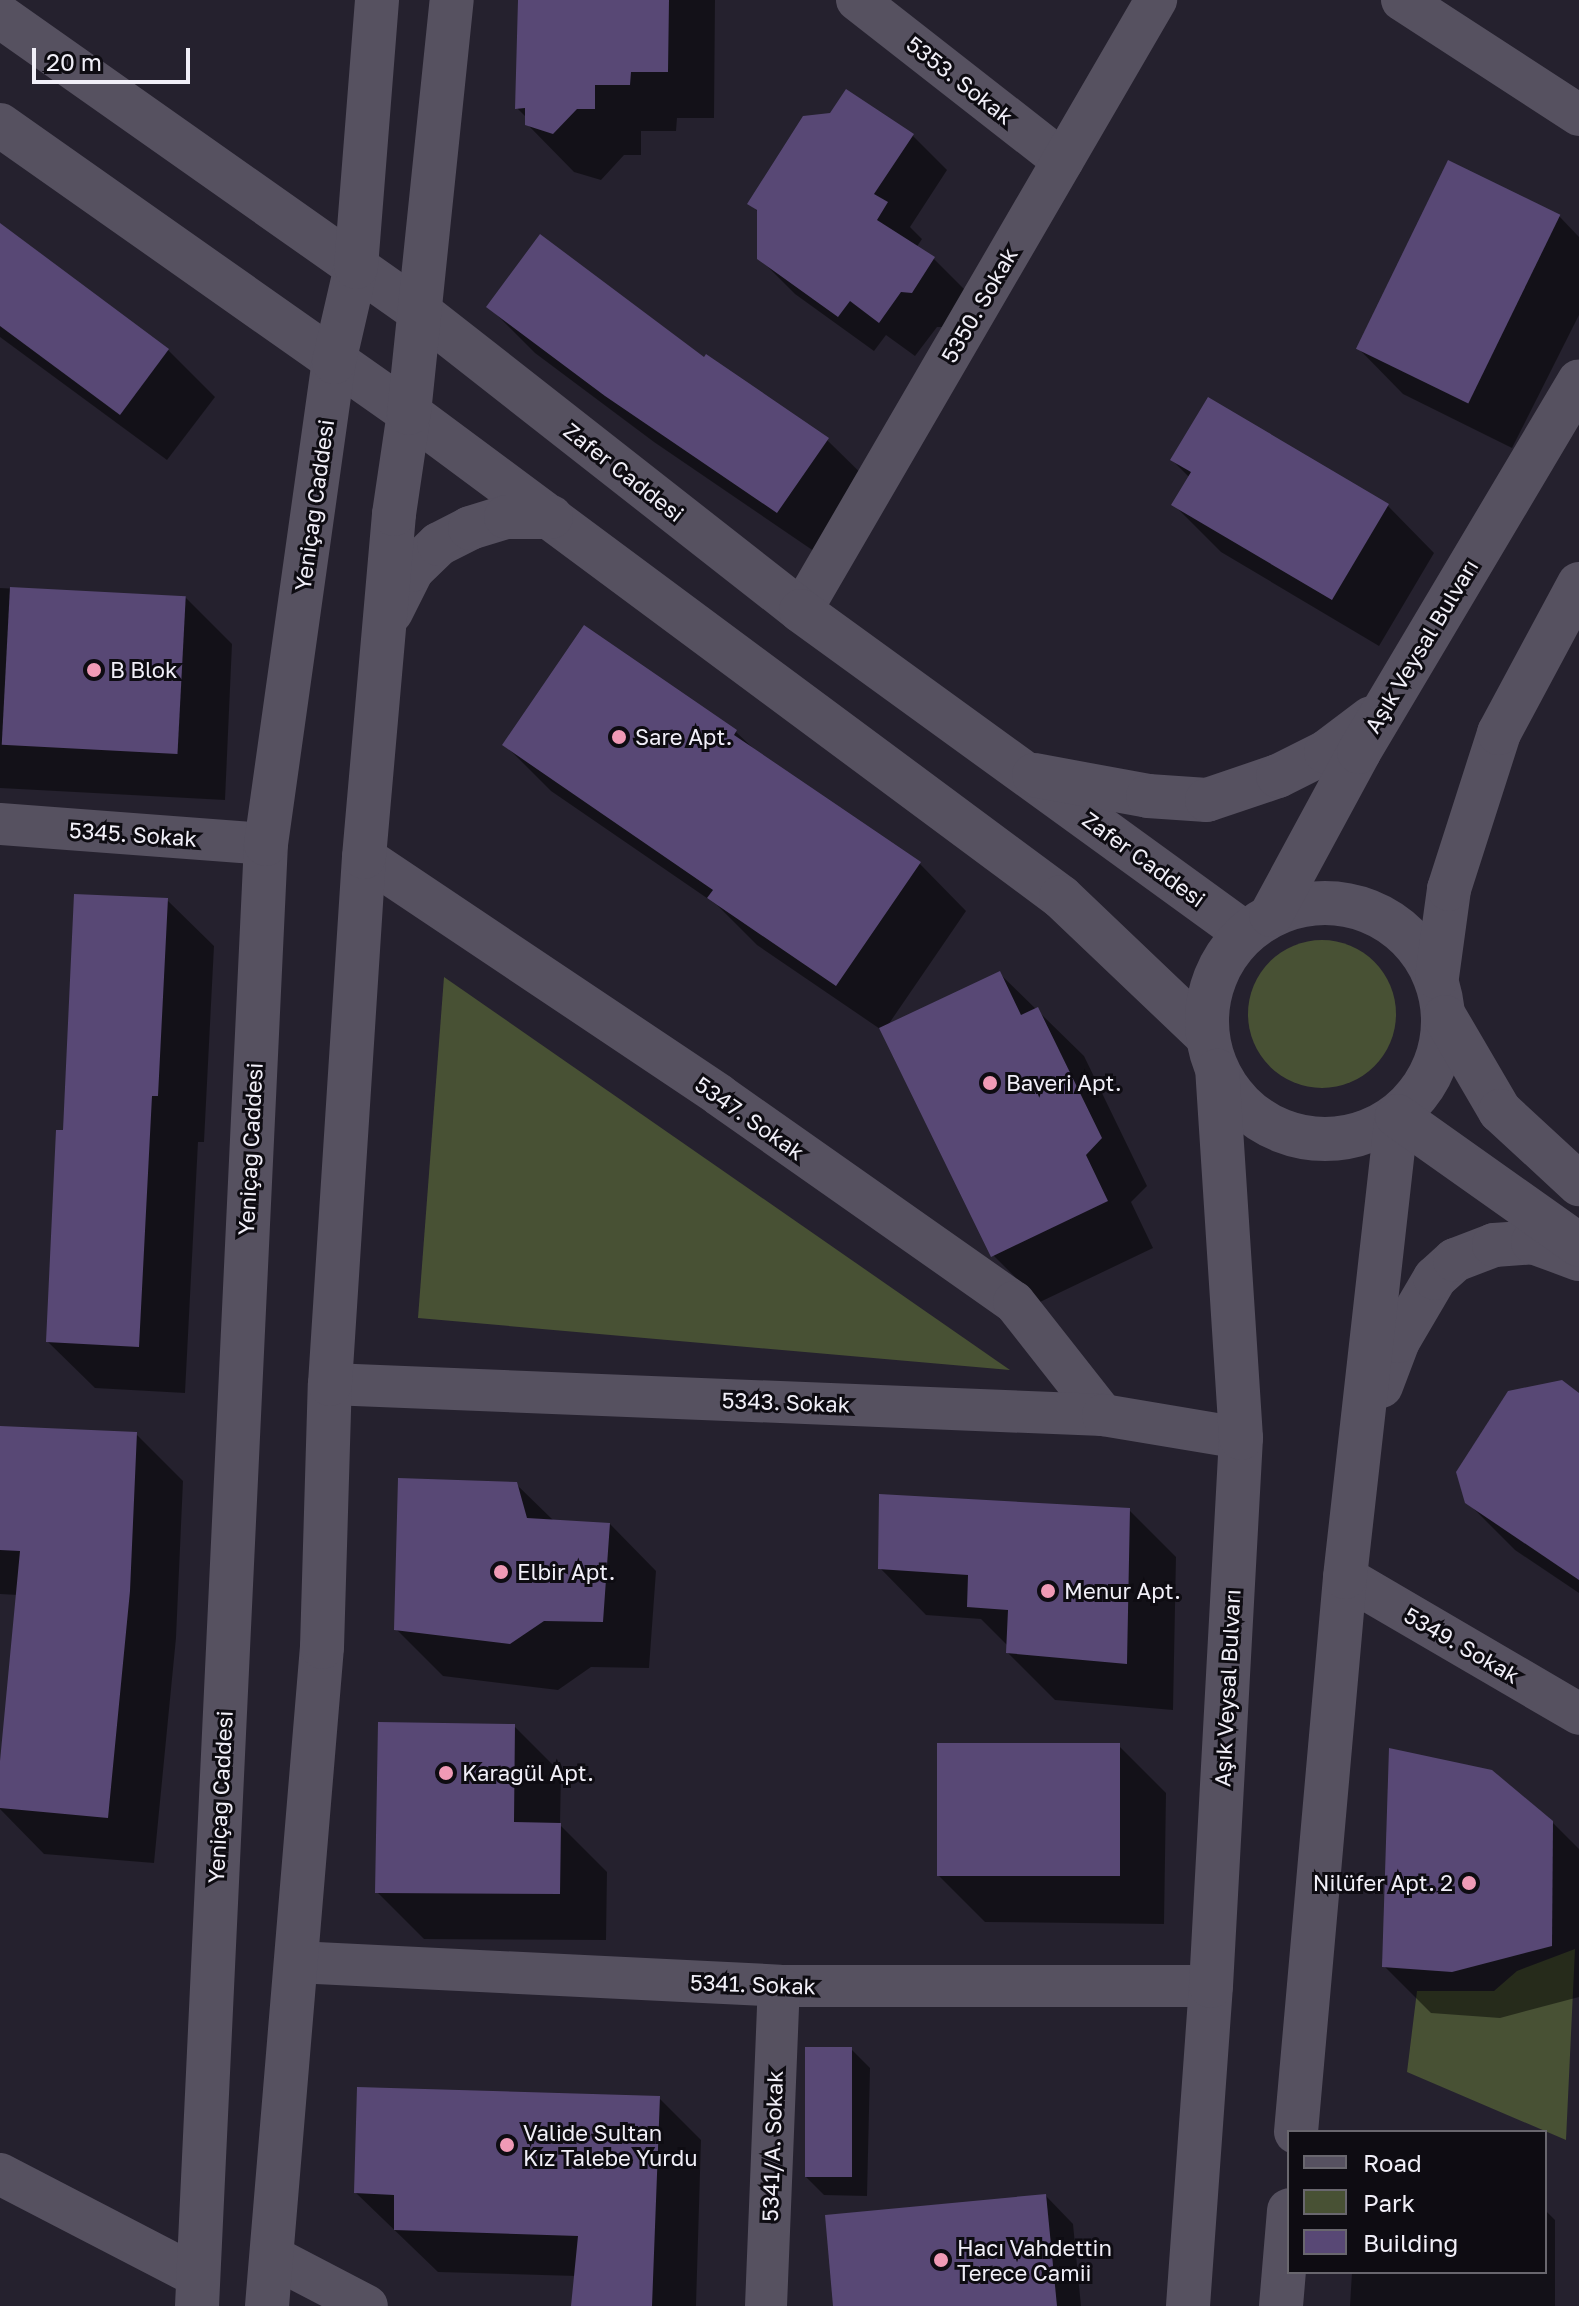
<!DOCTYPE html>
<html>
<head>
<meta charset="utf-8">
<style>
  body { margin:0 }
  #map { position:relative; width:1579px; height:2306px; overflow:hidden; background:#25212e; font-family:"Golos Text",sans-serif }
  div>[style] { position:absolute }
  .green>* { inset:0; background:#485134 }
  .round { border-radius:50% }
  .shadow>* { inset:0; background:#0007 }
  .building>* { inset:0; background:#584875; transform-origin:0 0 }
  .street>* { height:42px; margin:-21px; padding:0 21px; transform-origin:21px; border-radius:21px; background:#565160 }
  .secondary>* { height:44px; margin:-22px; padding:0 22px; transform-origin:22px; border-radius:22px; background:#565160 }
  .secondary>.ring { margin:-22px; padding:0; box-sizing:content-box; background:none; border:44px solid #565160; border-radius:50% }
  .dots>* { width:22px; height:22px; translate:-50% -50%; box-sizing:border-box; border:4px solid #0e0c12; border-radius:50% }
  span { translate:-50% -50%; white-space:nowrap; text-align:center; line-height:1.15; -webkit-text-stroke:6px #0e0c12; paint-order:stroke }
  .street-label { font-size:22px; color:#f1eff8 }
  .poi-label { font-size:22px; color:#f1eff8 }
  .left { translate:0 -50%; text-align:left }
  .right { translate:-100% -50%; text-align:right }
  .legend { position:absolute; left:1287px; top:2130px; width:260px; height:144px; box-sizing:border-box; background:#0e0c12; border:2px solid #69676e; margin:0; padding:10px 14px; list-style:none; font-size:24px; color:#f1eff8 }
  .legend li { display:flex; align-items:center; gap:16px; height:40px }
  .legend b { width:40px; border:2px solid #69676e }
  .scale { position:absolute; left:32px; top:48px; width:158px; height:36px; box-sizing:border-box; border:4px solid #f1eff8; border-top:0; padding-left:10px; font-size:24px; line-height:28px; white-space:nowrap; color:#f1eff8; -webkit-text-stroke:6px #0e0c12; paint-order:stroke }
</style>
</head>
<body>
<div id="map">
  <div class="green">
    <div class="round" style="left:1248px;top:940px;width:148px;height:148px"></div>
    <div style="clip-path:polygon(444px 977px,1010px 1370px,418px 1318px)"></div>
    <div style="clip-path:polygon(1575px 1949px,1566px 2140px,1407px 2072px,1417px 1991px,1494px 1991px,1517px 1971px)"></div>
  </div>
  <div class="shadow">
    <div style="clip-path:polygon(520px 0,715px 0,714px 118px,677px 118px,676px 131px,641px 131px,641px 155px,624px 155px,601px 180px,574px 172px,527px 124px,527px 118px,517px 108px)"></div>
    <div style="clip-path:polygon(912px 135px,947px 170px,910px 227px,922px 239px,916px 248px,934px 259px,969px 294px,947px 327px,937px 327px,915px 356px,886px 335px,874px 351px,795px 294px,759px 258px,759px 213px,750px 203px)"></div>
    <div style="clip-path:polygon(1559px 216px,1579px 237px,1579px 315px,1512px 448px,1403px 394px,1357px 347px)"></div>
    <div style="clip-path:polygon(0 225px,168px 350px,215px 397px,167px 460px,0 337px)"></div>
    <div style="clip-path:polygon(488px 306px,705px 360px,827px 440px,874px 486px,824px 558px,654px 442px,535px 353px)"></div>
    <div style="clip-path:polygon(1172px 460px,1388px 506px,1434px 553px,1379px 646px,1221px 552px,1174px 505px,1190px 478px)"></div>
    <div style="clip-path:polygon(0 588px,185px 597px,232px 644px,225px 800px,0 788px)"></div>
    <div style="clip-path:polygon(585px 627px,736px 732px,757px 752px,920px 864px,966px 911px,886px 1028px,999px 973px,1084px 1056px,1147px 1186px,1131px 1202px,1153px 1248px,1040px 1302px,993px 1255px,883px 1031px,757px 945px,717px 905px,551px 791px,504px 744px)"></div>
    <div style="clip-path:polygon(167px 900px,214px 946px,204px 1142px,198px 1142px,185px 1393px,95px 1388px,48px 1342px,65px 1132px)"></div>
    <div style="clip-path:polygon(1579px 1395px,1579px 1593px,1515px 1550px,1467px 1502px)"></div>
    <div style="clip-path:polygon(0 1428px,136px 1434px,183px 1481px,176px 1638px,154px 1863px,44px 1854px,0 1809px,18px 1595px,0 1594px)"></div>
    <div style="clip-path:polygon(516px 1484px,554px 1521px,610px 1524px,656px 1571px,649px 1668px,591px 1667px,558px 1690px,443px 1676px,396px 1629px)"></div>
    <div style="clip-path:polygon(1129px 1510px,1176px 1557px,1173px 1710px,1055px 1700px,1008px 1653px,1008px 1646px,981px 1619px,926px 1615px,880px 1568px)"></div>
    <div style="clip-path:polygon(514px 1726px,561px 1773px,560px 1825px,607px 1872px,606px 1940px,424px 1939px,377px 1892px)"></div>
    <div style="clip-path:polygon(1119px 1746px,1166px 1793px,1164px 1924px,985px 1922px,938px 1875px)"></div>
    <div style="clip-path:polygon(1552px 1822px,1579px 1849px,1579px 1997px,1500px 2018px,1431px 2013px,1384px 1966px)"></div>
    <div style="clip-path:polygon(851px 2049px,870px 2068px,867px 2196px,824px 2195px,805px 2176px)"></div>
    <div style="clip-path:polygon(659px 2098px,701px 2140px,696px 2306px,573px 2306px,576px 2276px,438px 2272px,356px 2193px)"></div>
    <div style="clip-path:polygon(1046px 2196px,1073px 2224px,1081px 2306px,835px 2306px)"></div>
    <div style="clip-path:polygon(1545px 2210px,1555px 2220px,1555px 2306px,1350px 2306px,1352px 2272px,1545px 2272px)"></div>
  </div>
  <div class="building">
    <div style="clip-path:polygon(518px 0,669px 0,668px 72px,631px 72px,630px 85px,595px 85px,595px 109px,577px 109px,553px 134px,525px 125px,525px 108px,515px 109px)"></div>
    <div style="clip-path:polygon(846px 89px,914px 134px,874px 194px,888px 202px,877px 220px,935px 257px,912px 293px,901px 292px,879px 323px,850px 301px,838px 317px,757px 259px,757px 210px,747px 204px,803px 116px,830px 113px)"></div>
    <div style="left:1448px;top:160px;width:125px;height:210px;rotate:26deg"></div>
    <div style="clip-path:polygon(0 223px,169px 349px,120px 415px,0 326px)"></div>
    <div style="clip-path:polygon(540px 234px,704px 357px,706px 354px,829px 438px,777px 513px,605px 396px,486px 307px)"></div>
    <div style="clip-path:polygon(1208px 397px,1389px 504px,1332px 600px,1171px 505px,1191px 472px,1170px 460px)"></div>
    <div style="left:10px;top:587px;width:176px;height:158px;rotate:3deg"></div>
    <div style="clip-path:polygon(584px 625px,737px 730px,734px 735px,921px 862px,836px 986px,707px 898px,713px 890px,502px 745px)"></div>
    <div style="clip-path:polygon(74px 894px,168px 898px,158px 1096px,152px 1096px,139px 1347px,46px 1342px,56px 1130px,63px 1130px)"></div>
    <div style="clip-path:polygon(1000px 971px,1021px 1015px,1038px 1007px,1102px 1138px,1086px 1155px,1108px 1201px,991px 1257px,879px 1028px)"></div>
    <div style="clip-path:polygon(1562px 1380px,1579px 1393px,1579px 1580px,1465px 1503px,1456px 1472px,1508px 1391px)"></div>
    <div style="clip-path:polygon(0 1426px,137px 1432px,130px 1591px,108px 1818px,0 1808px,0 1761px,20px 1551px,0 1550px)"></div>
    <div style="clip-path:polygon(398px 1478px,517px 1482px,527px 1518px,610px 1523px,603px 1622px,544px 1621px,510px 1644px,394px 1630px)"></div>
    <div style="clip-path:polygon(879px 1494px,1130px 1508px,1127px 1664px,1006px 1653px,1008px 1610px,967px 1607px,968px 1575px,878px 1569px)"></div>
    <div style="clip-path:polygon(378px 1722px,515px 1724px,514px 1822px,561px 1823px,560px 1894px,375px 1893px)"></div>
    <div style="left:937px;top:1743px;width:183px;height:133px"></div>
    <div style="clip-path:polygon(1389px 1748px,1492px 1770px,1553px 1821px,1552px 1946px,1452px 1972px,1382px 1967px)"></div>
    <div style="left:805px;top:2047px;width:47px;height:130px"></div>
    <div style="clip-path:polygon(357px 2087px,660px 2096px,652px 2306px,571px 2306px,578px 2236px,394px 2230px,394px 2195px,354px 2193px)"></div>
    <div style="clip-path:polygon(1046px 2194px,1057px 2306px,833px 2306px,825px 2215px)"></div>
  </div>
  <div class="street">
    <div style="left:857px;top:0;width:261px;rotate:38deg"></div>
    <div style="left:1402px;top:0;width:211px;rotate:33deg"></div>
    <div style="left:801px;top:611px;width:707px;rotate:-59.84deg"></div>
    <div style="left:0;top:824px;width:267px;rotate:4.3deg"></div>
    <div style="left:364px;top:857px;width:427px;rotate:33.8deg"></div>
    <div style="left:719px;top:1095px;width:360px;rotate:35.1deg"></div>
    <div style="left:1014px;top:1302px;width:144px;rotate:51.8deg"></div>
    <div style="left:330px;top:1384px;width:774px;rotate:2.3deg"></div>
    <div style="left:1103px;top:1415px;width:140px;rotate:9.5deg"></div>
    <div style="left:1345px;top:1577px;width:271px;rotate:30.3deg"></div>
    <div style="left:296px;top:1962px;width:484px;rotate:2.8deg"></div>
    <div style="left:779px;top:1986px;width:432px"></div>
    <div style="left:0;top:2174px;width:224px;rotate:27.4deg"></div>
    <div style="left:271px;top:2256px;width:108px;rotate:27.5deg"></div>
    <div style="left:766px;top:2306px;width:320px;rotate:-87.7deg"></div>
  </div>
  <div class="secondary">
    <div style="left:0;top:16px;width:514px;rotate:35.17deg"></div>
    <div style="left:420px;top:312px;width:484px;rotate:38.1deg"></div>
    <div style="left:801px;top:611px;width:548px;rotate:35.95deg"></div>
    <div style="left:0;top:125px;width:500px;rotate:35.15deg"></div>
    <div style="left:409px;top:413px;width:812px;rotate:36.59deg"></div>
    <div style="left:1061px;top:897px;width:202px;rotate:43.6deg"></div>
    <div style="left:391px;top:612px;width:47px;rotate:-63.4deg"></div>
    <div style="left:412px;top:570px;width:37px;rotate:-44deg"></div>
    <div style="left:439px;top:544px;width:35px;rotate:-27deg"></div>
    <div style="left:470px;top:528px;width:38px;rotate:-17deg"></div>
    <div style="left:506px;top:517px;width:45px"></div>
    <div style="left:1034px;top:775px;width:116px;rotate:10.4deg"></div>
    <div style="left:1148px;top:796px;width:59px;rotate:3.9deg"></div>
    <div style="left:1207px;top:800px;width:75px;rotate:-18.7deg"></div>
    <div style="left:1278px;top:776px;width:54px;rotate:-26.6deg"></div>
    <div style="left:1326px;top:752px;width:56px;rotate:-37.1deg"></div>
    <div class="ring" style="left:1207px;top:903px;width:192px;height:192px"></div>
    <div style="left:1271px;top:915px;width:185px;rotate:-61.6deg"></div>
    <div style="left:1359px;top:752px;width:431px;rotate:-59.3deg"></div>
    <div style="left:1437px;top:977px;width:89px;rotate:-82.2deg"></div>
    <div style="left:1449px;top:889px;width:164px;rotate:-72.2deg"></div>
    <div style="left:1499px;top:733px;width:169px;rotate:-61.8deg"></div>
    <div style="left:1445px;top:1017px;width:109px;rotate:59.7deg"></div>
    <div style="left:1500px;top:1111px;width:108px;rotate:42.7deg"></div>
    <div style="left:1381px;top:1386px;width:48px;rotate:-69.3deg"></div>
    <div style="left:1398px;top:1341px;width:73px;rotate:-59.6deg"></div>
    <div style="left:1435px;top:1278px;width:27px;rotate:-42deg"></div>
    <div style="left:1455px;top:1260px;width:42px;rotate:-21deg"></div>
    <div style="left:1494px;top:1245px;width:39px;rotate:-4deg"></div>
    <div style="left:1533px;top:1242px;width:49px;rotate:20.3deg"></div>
    <div style="left:1296px;top:2132px;width:557px;rotate:-84.95deg"></div>
    <div style="left:1345px;top:1577px;width:464px;rotate:-83.6deg"></div>
    <div style="left:1397px;top:1116px;width:223px;rotate:35.3deg"></div>
    <div style="left:197px;top:2306px;width:1464px;rotate:-87.3deg"></div>
    <div style="left:266px;top:844px;width:487px;rotate:-82deg"></div>
    <div style="left:334px;top:362px;width:98px;rotate:-77deg"></div>
    <div style="left:356px;top:267px;width:268px;rotate:-85.5deg"></div>
    <div style="left:267px;top:2306px;width:661px;rotate:-85.23deg"></div>
    <div style="left:322px;top:1647px;width:263px;rotate:-88.3deg"></div>
    <div style="left:330px;top:1384px;width:528px;rotate:-86.31deg"></div>
    <div style="left:364px;top:857px;width:344px;rotate:-85deg"></div>
    <div style="left:394px;top:514px;width:102px;rotate:-81.6deg"></div>
    <div style="left:409px;top:413px;width:415px;rotate:-84.1deg"></div>
    <div style="left:1188px;top:2306px;width:321px;rotate:-85.9deg"></div>
    <div style="left:1211px;top:1986px;width:549px;rotate:-86.87deg"></div>
    <div style="left:1241px;top:1438px;width:368px;rotate:-93.7deg"></div>
    <div style="left:1281px;top:2306px;width:96px;rotate:-85.2deg"></div>
  </div>
  <div class="dots">
    <div style="left:94px;top:670px;background:#f09ab6"></div>
    <div style="left:619px;top:737px;background:#f09ab6"></div>
    <div style="left:990px;top:1083px;background:#f09ab6"></div>
    <div style="left:501px;top:1572px;background:#f09ab6"></div>
    <div style="left:1048px;top:1591px;background:#f09ab6"></div>
    <div style="left:446px;top:1773px;background:#f09ab6"></div>
    <div style="left:1469px;top:1883px;background:#f09ab6"></div>
    <div style="left:507px;top:2145px;background:#f09ab6"></div>
    <div style="left:941px;top:2260px;background:#f09ab6"></div>
  </div>
  <div class="street-label">
    <span style="left:960px;top:80px;rotate:38deg">5353. Sokak</span>
    <span style="left:979px;top:305px;rotate:-60deg">5350. Sokak</span>
    <span style="left:624px;top:472px;rotate:38deg">Zafer Caddesi</span>
    <span style="left:314px;top:505px;rotate:-82deg">Yeniçağ Caddesi</span>
    <span style="left:1421px;top:646px;rotate:-59deg">Aşık Veysal Bulvarı</span>
    <span style="left:133px;top:834px;rotate:4deg">5345. Sokak</span>
    <span style="left:1144px;top:859px;rotate:36deg">Zafer Caddesi</span>
    <span style="left:750px;top:1118px;rotate:35deg">5347. Sokak</span>
    <span style="left:250px;top:1149px;rotate:-87deg">Yeniçağ Caddesi</span>
    <span style="left:786px;top:1402px;rotate:2deg">5343. Sokak</span>
    <span style="left:1462px;top:1645px;rotate:30deg">5349. Sokak</span>
    <span style="left:1227px;top:1688px;rotate:-87deg">Aşık Veysal Bulvarı</span>
    <span style="left:220px;top:1797px;rotate:-87deg">Yeniçağ Caddesi</span>
    <span style="left:753px;top:1984px;rotate:2deg">5341. Sokak</span>
    <span style="left:772px;top:2146px;rotate:-88deg">5341/A. Sokak</span>
  </div>
  <div class="poi-label">
    <span class="left" style="left:110px;top:670px">B Blok</span>
    <span class="left" style="left:635px;top:737px">Sare Apt.</span>
    <span class="left" style="left:1006px;top:1083px">Baveri Apt.</span>
    <span class="left" style="left:517px;top:1572px">Elbir Apt.</span>
    <span class="left" style="left:1064px;top:1591px">Menur Apt.</span>
    <span class="left" style="left:462px;top:1773px">Karagül Apt.</span>
    <span class="right" style="left:1453px;top:1883px">Nilüfer Apt. 2</span>
    <span class="left" style="left:523px;top:2145px">Valide Sultan<br>Kız Talebe Yurdu</span>
    <span class="left" style="left:957px;top:2260px">Hacı Vahdettin<br>Terece Camii</span>
  </div>
  <ul class="legend">
  <li><b style="height:10px;background:#565160"></b>Road</li>
  <li><b style="height:22px;background:#485134"></b>Park</li>
  <li><b style="height:22px;background:#584875"></b>Building</li>
  </ul>
  <div class="scale">20 m</div>
</div>
</body>
</html>
